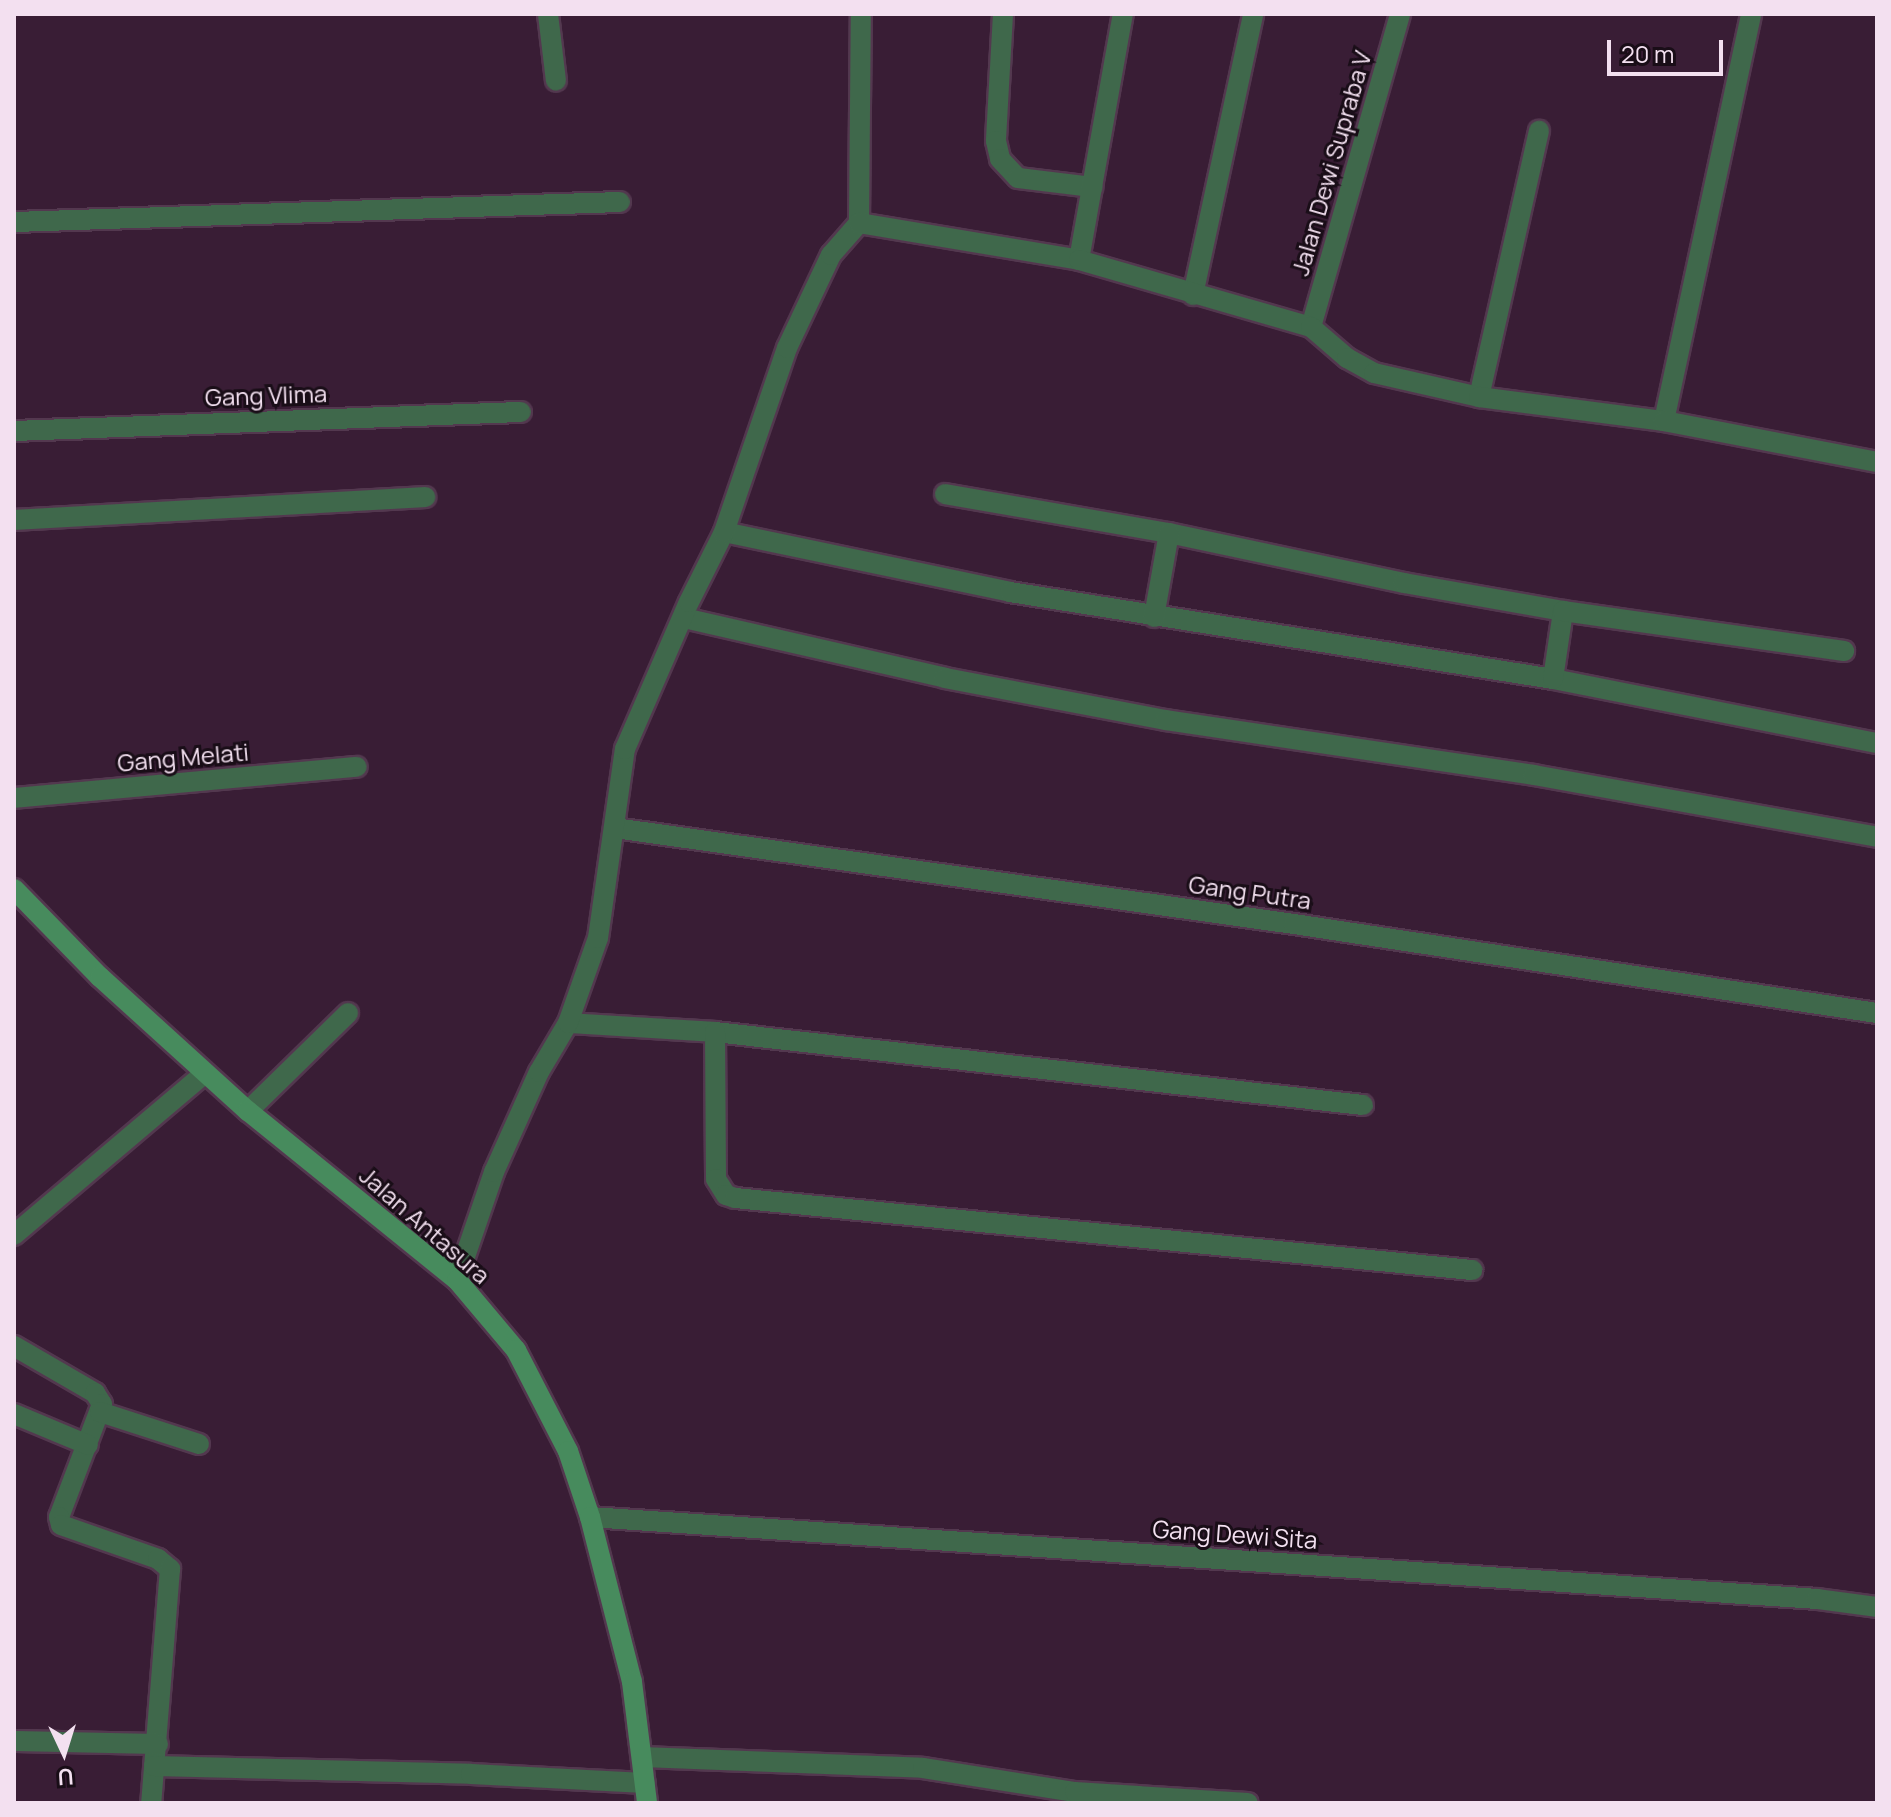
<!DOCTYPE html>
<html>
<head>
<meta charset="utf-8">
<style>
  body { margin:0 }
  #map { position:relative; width:1891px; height:1817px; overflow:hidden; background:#391d35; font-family:Manrope,sans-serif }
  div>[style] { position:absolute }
  .roads { filter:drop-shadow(2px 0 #53384f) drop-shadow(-2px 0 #53384f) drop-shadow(0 2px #53384f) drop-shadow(0 -2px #53384f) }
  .service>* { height:20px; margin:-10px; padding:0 10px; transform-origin:10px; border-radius:10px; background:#3f684b }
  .minor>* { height:20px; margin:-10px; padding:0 10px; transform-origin:10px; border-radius:10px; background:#3f684b }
  .secondary>* { height:20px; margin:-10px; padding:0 10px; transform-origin:10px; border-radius:10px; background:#478b5d }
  span { translate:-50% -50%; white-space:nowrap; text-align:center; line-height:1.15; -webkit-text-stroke:6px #190d17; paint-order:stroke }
  .street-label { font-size:24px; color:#f3e0f0 }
  .frame { position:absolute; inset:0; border:16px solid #f3e0f0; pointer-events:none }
  .north { position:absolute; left:24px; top:1713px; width:80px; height:80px; -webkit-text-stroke:6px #190d17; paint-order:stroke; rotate:176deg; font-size:22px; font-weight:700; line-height:32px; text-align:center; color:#f3e0f0 }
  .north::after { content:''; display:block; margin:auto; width:28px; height:36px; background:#f3e0f0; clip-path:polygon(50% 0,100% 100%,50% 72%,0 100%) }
  .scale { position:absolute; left:1607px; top:40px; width:116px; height:36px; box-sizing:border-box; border:4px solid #f3e0f0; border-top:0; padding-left:10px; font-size:24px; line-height:28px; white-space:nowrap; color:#f3e0f0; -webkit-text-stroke:6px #190d17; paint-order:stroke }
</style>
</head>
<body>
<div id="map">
  <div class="roads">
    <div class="service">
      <div style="left:548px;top:14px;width:67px;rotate:83.2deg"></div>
      <div style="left:248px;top:1111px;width:140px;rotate:-44.4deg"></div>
    </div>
    <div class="minor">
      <div style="left:1003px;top:14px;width:127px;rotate:93.2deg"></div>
      <div style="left:996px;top:141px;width:18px;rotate:77deg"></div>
      <div style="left:1000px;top:159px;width:26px;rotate:47deg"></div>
      <div style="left:1018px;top:178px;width:75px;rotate:6.9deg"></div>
      <div style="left:14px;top:222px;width:606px;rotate:-1.89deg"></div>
      <div style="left:859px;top:223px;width:209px;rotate:-89.5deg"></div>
      <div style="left:1079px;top:260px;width:250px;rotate:-79.9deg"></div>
      <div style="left:1193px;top:295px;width:287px;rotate:-77.9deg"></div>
      <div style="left:1311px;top:327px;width:325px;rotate:-74.1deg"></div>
      <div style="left:1479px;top:397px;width:273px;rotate:-77.3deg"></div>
      <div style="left:1664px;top:421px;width:416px;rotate:-77.9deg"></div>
      <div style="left:14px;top:431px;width:507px;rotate:-2.15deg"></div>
      <div style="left:945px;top:494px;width:227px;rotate:9.9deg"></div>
      <div style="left:1169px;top:533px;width:240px;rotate:12deg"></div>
      <div style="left:1404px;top:583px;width:161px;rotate:10deg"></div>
      <div style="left:14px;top:520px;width:412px;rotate:-3.2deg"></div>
      <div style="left:724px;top:532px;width:292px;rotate:11.8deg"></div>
      <div style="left:1010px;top:592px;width:550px;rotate:9.1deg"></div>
      <div style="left:1553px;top:679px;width:330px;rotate:11.2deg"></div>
      <div style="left:1154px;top:617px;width:85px;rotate:-79.9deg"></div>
      <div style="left:684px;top:618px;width:268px;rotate:12.9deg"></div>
      <div style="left:945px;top:678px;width:225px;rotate:10.8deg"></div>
      <div style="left:1166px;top:720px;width:372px;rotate:8.5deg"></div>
      <div style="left:1534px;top:775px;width:349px;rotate:10.2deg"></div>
      <div style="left:1553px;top:679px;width:69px;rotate:-81.6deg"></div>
      <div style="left:1563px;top:611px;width:284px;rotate:8.1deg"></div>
      <div style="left:14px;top:798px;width:344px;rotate:-5.2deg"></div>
      <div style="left:615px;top:828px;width:686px;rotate:8.05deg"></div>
      <div style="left:1294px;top:924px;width:590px;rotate:8.68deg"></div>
      <div style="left:568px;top:1023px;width:147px;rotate:3.5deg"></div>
      <div style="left:715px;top:1032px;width:652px;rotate:6.43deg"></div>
      <div style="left:715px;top:1032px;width:147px;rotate:89.6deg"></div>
      <div style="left:716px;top:1179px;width:19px;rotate:58deg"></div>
      <div style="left:726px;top:1195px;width:9px;rotate:18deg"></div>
      <div style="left:735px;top:1198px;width:741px;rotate:5.58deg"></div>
      <div style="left:14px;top:1235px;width:250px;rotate:-40.3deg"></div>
      <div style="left:457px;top:1280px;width:114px;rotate:-71.1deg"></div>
      <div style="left:494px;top:1172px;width:110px;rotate:-65.8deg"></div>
      <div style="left:539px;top:1072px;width:57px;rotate:-59.4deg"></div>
      <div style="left:568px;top:1023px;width:90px;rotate:-70.6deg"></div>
      <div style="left:598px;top:938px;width:191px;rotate:-81.9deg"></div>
      <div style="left:625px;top:749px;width:160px;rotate:-66.5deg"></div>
      <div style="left:689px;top:602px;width:78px;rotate:-63.4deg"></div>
      <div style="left:724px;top:532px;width:194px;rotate:-71.1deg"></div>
      <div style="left:787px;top:348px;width:103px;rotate:-64.7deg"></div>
      <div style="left:831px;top:255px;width:43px;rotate:-48.8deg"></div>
      <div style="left:859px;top:223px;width:223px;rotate:9.5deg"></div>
      <div style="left:1079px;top:260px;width:241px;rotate:16.1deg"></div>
      <div style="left:1311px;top:327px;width:48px;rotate:40.7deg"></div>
      <div style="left:1347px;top:358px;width:31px;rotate:29deg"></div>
      <div style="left:1374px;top:373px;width:108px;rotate:12.9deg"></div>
      <div style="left:1479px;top:397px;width:187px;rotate:7.4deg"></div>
      <div style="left:1664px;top:421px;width:217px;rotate:10.9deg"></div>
      <div style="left:14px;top:1346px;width:94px;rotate:30.1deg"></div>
      <div style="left:95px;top:1393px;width:13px;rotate:58deg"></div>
      <div style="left:102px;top:1404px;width:121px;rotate:110.8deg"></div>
      <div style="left:59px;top:1517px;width:8px;rotate:76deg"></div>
      <div style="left:61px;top:1525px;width:103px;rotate:19.3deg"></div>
      <div style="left:158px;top:1559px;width:16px;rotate:40deg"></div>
      <div style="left:170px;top:1569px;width:235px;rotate:94.6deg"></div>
      <div style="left:100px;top:1412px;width:104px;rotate:17.9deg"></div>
      <div style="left:14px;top:1414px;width:80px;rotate:22.7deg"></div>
      <div style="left:590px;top:1517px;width:1230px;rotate:3.82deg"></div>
      <div style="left:1817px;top:1599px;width:61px;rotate:7.6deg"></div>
      <div style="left:14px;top:1741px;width:144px;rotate:1.2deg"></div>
      <div style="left:642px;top:1757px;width:281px;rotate:2.2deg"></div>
      <div style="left:923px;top:1768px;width:154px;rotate:9deg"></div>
      <div style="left:1075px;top:1792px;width:173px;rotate:3.6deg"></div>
      <div style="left:154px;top:1766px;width:317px;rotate:1.4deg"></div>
      <div style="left:471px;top:1774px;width:174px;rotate:3deg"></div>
    </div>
    <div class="secondary">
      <div style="left:14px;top:889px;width:123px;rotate:45.7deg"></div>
      <div style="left:100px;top:977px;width:200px;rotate:42.2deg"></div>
      <div style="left:248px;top:1111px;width:269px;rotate:39deg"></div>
      <div style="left:457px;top:1280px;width:92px;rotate:49.9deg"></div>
      <div style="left:516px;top:1350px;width:114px;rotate:62.8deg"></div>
      <div style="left:568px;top:1451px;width:70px;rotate:71.6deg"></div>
      <div style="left:590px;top:1517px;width:170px;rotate:75.7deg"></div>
      <div style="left:632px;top:1682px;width:122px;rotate:82.9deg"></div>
    </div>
  </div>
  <div class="street-label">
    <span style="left:1331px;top:163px;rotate:-74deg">Jalan Dewi Supraba V</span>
    <span style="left:266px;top:395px;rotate:-2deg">Gang Vlima</span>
    <span style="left:183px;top:757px;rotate:-5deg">Gang Melati</span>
    <span style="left:1250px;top:892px;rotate:8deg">Gang Putra</span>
    <span style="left:425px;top:1225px;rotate:41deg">Jalan Antasura</span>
    <span style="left:1235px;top:1534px;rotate:4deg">Gang Dewi Sita</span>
  </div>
  <div class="frame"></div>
  <div class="north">U</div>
  <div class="scale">20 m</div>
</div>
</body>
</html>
